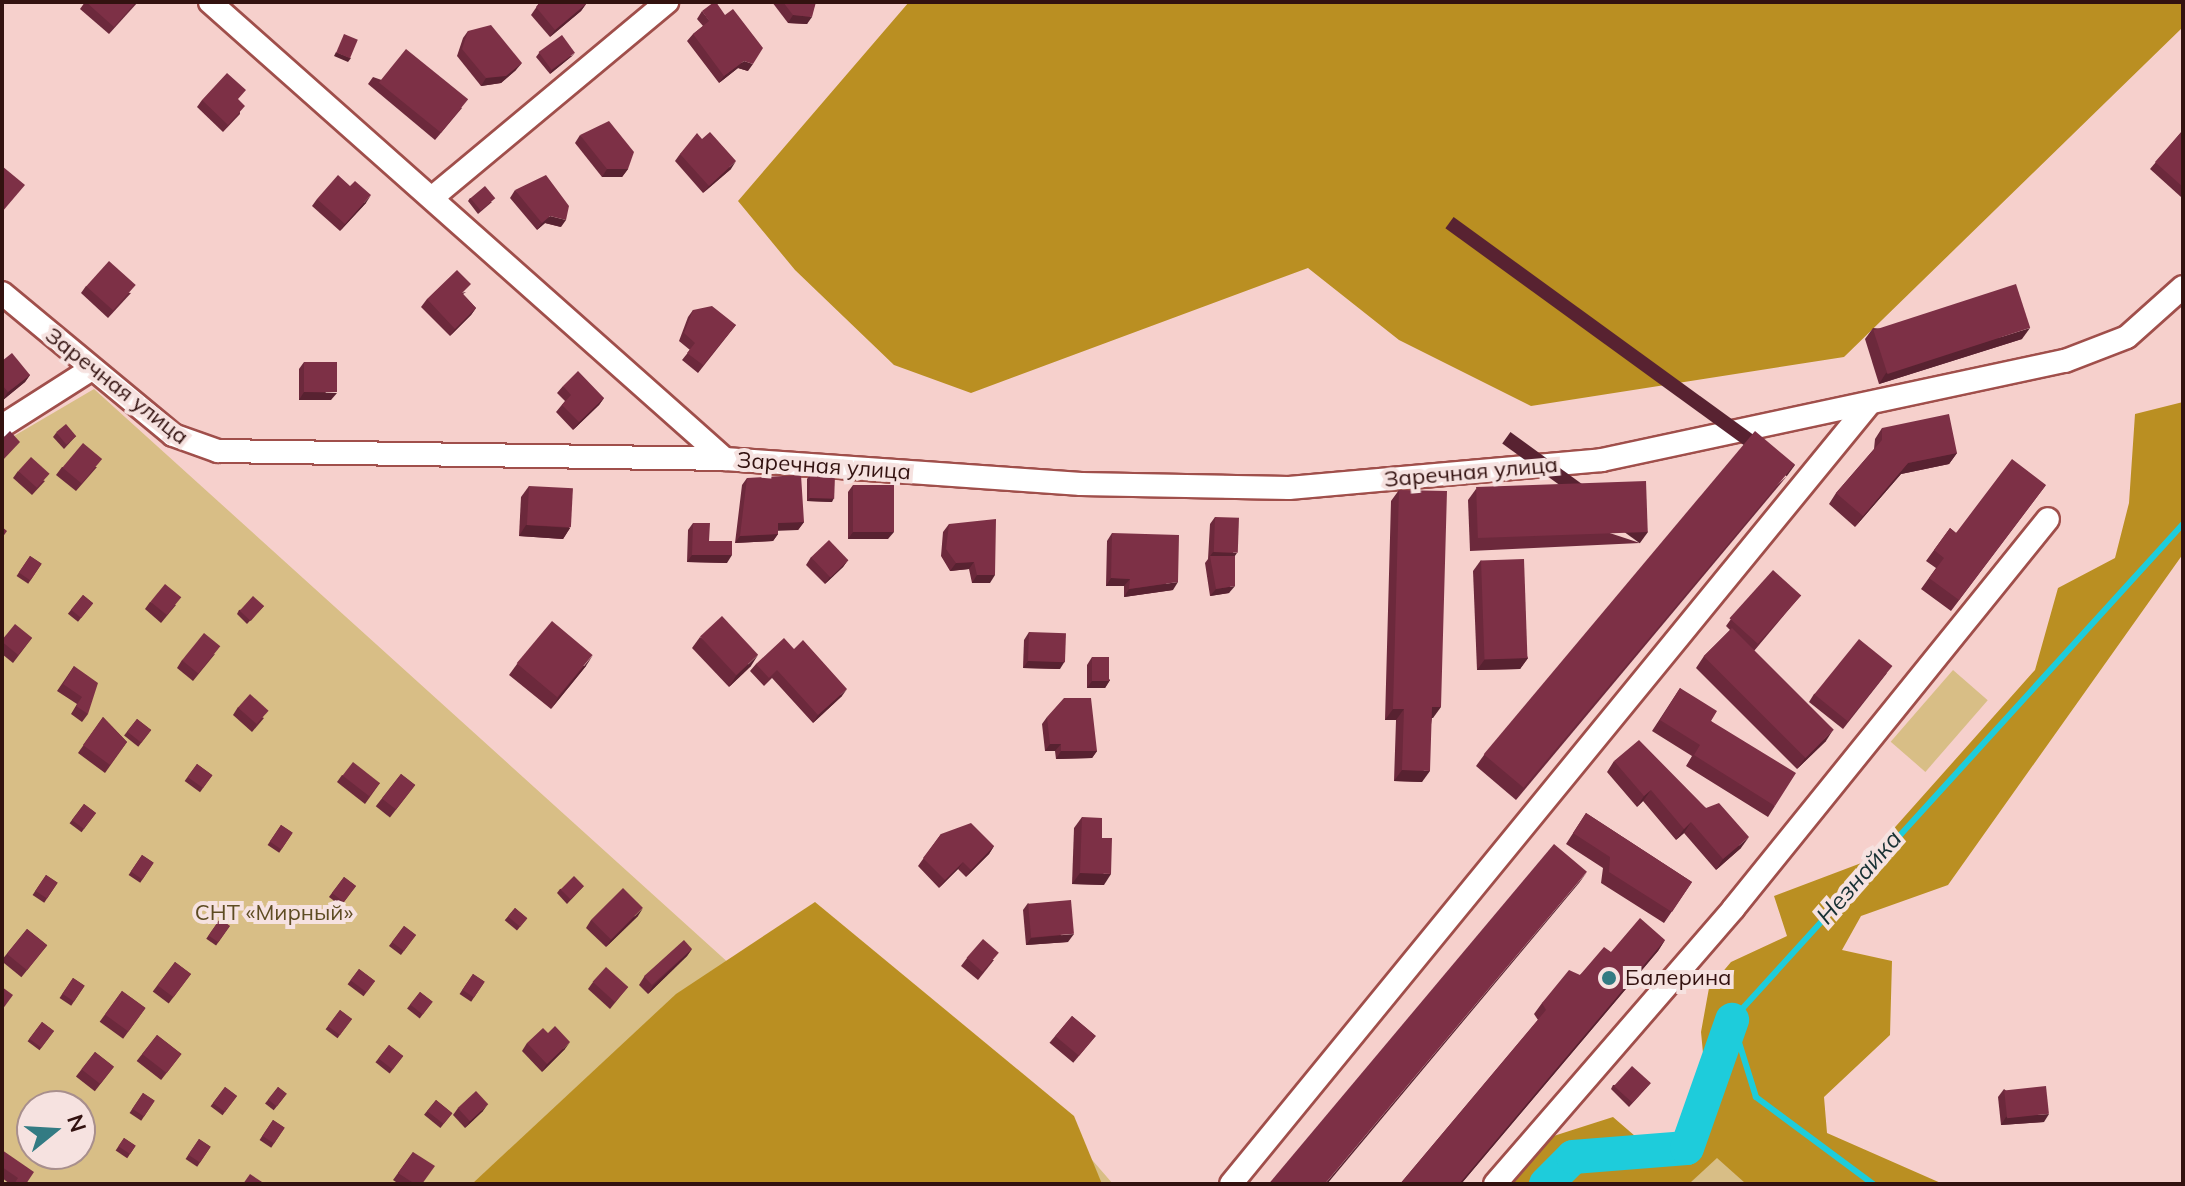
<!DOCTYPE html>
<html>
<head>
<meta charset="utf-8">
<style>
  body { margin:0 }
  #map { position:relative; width:2185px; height:1186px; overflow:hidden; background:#f6d0cc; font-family:Mulish,sans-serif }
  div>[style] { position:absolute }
  .green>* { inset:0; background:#d8be86; transform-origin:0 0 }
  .forest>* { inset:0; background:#ba8f22 }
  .stream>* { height:6px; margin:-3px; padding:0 3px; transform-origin:3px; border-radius:3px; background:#1eccdb }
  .river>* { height:34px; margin:-17px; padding:0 17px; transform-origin:17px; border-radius:17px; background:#1eccdb }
  .roads { filter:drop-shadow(2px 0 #a04f4b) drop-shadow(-2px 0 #a04f4b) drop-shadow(0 2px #a04f4b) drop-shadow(0 -2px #a04f4b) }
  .street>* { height:22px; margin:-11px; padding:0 11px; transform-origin:11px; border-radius:11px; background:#fff }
  .wall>* { inset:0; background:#6c293c; transform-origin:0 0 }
  .shaded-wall>* { inset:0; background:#582231; transform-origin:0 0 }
  .building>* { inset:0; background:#7d3046; transform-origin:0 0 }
  .dots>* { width:22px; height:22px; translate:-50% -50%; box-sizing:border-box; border:4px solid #f6e2e0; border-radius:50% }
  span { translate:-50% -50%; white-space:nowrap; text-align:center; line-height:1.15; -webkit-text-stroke:8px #f6e2e0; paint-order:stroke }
  .street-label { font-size:22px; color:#331210 }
  .park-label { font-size:22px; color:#5e4c23 }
  .poi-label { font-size:22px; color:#331210 }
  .left { translate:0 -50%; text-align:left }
  .water-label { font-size:24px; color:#173033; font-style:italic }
  .frame { position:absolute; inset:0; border:4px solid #331210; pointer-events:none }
  .north { position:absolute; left:16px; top:1090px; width:80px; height:80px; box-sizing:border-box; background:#f6e2e0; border:2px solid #a88f8d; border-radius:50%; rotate:72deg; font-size:22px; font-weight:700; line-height:32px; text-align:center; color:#331210 }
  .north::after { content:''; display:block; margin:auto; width:28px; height:36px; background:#337b83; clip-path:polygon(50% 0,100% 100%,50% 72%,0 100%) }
</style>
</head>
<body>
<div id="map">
  <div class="green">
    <div style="clip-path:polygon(evenodd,94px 389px,732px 966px,1028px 1086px,1113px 1184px,2px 1184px,2px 443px,94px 389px,32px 1106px,80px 1106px,80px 1154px,32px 1154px,32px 1106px)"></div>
    <div style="left:1953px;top:670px;width:46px;height:95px;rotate:41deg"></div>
    <div style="clip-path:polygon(1717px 1157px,1746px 1184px,1689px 1184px)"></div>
  </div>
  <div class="forest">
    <div style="clip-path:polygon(909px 2px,2183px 2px,2183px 27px,1844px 357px,1531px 406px,1399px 340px,1308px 268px,971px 393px,894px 365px,795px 270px,738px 201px)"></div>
    <div style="clip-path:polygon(2183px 402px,2183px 554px,1948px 885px,1861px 916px,1842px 950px,1892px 961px,1890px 1035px,1824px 1097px,1827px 1133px,1943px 1184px,1746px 1184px,1717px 1158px,1689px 1184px,1497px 1184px,1538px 1141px,1613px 1117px,1665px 1162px,1705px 1074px,1701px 1032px,1709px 988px,1731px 962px,1787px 936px,1774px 896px,1864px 862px,2035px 670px,2058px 588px,2115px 558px,2129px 503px,2135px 414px)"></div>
    <div style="clip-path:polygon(815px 902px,1074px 1116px,1102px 1184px,472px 1184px,676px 994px)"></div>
  </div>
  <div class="stream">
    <div style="left:1873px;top:1184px;width:146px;rotate:-143.4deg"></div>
    <div style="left:1756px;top:1097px;width:81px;rotate:-107.3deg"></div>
    <div style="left:1732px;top:1020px;width:670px;rotate:-47.72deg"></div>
  </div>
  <div class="river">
    <div style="left:1546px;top:1184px;width:38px;rotate:-45deg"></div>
    <div style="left:1573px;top:1157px;width:114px;rotate:-4.5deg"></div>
    <div style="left:1687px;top:1148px;width:136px;rotate:-70.6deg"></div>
  </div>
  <div class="roads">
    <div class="street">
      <div style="left:210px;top:2px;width:689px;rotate:41.59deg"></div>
      <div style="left:433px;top:197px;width:305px;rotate:-39.8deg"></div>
      <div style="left:2px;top:293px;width:222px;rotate:39.7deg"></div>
      <div style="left:173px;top:435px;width:48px;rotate:19.6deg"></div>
      <div style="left:218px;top:451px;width:507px;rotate:0.9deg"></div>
      <div style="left:725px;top:459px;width:357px;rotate:4deg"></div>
      <div style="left:1081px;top:484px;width:208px;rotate:1.1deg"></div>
      <div style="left:1289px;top:488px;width:314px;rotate:-5.1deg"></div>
      <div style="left:1602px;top:460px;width:473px;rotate:-12.1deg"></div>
      <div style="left:2065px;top:361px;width:66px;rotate:-21.2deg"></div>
      <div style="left:2127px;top:337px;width:75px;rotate:-41.8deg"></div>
      <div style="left:2px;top:426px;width:104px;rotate:-32.5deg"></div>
      <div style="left:1231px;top:1184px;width:1009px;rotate:-50.71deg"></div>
      <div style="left:1495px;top:1184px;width:364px;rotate:-49.1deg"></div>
      <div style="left:1733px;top:909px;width:501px;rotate:-51.07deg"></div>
    </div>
  </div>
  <div class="wall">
    <div style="clip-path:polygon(85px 2px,138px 2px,109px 34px,80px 9px)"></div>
    <div style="clip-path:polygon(540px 2px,586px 4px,581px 11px,550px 37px,531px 15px)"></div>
    <div style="clip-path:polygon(772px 2px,816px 2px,807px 24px,788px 23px)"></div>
    <div style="clip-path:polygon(702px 11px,748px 71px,738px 68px,719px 83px,687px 41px,693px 34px,703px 26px,697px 19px)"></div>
    <div style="clip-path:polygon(468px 31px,516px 70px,501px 83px,481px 86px,457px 56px,463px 38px)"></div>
    <div style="clip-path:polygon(539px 53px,572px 56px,550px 74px,536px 57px)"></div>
    <div style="clip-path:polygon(373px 77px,462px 108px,435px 140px,368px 84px)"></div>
    <div style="clip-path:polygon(202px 100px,239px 100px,240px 114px,223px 132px,197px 107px)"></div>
    <div style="clip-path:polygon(2183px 130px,2183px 196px,2181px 197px,2150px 169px)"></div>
    <div style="clip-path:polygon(580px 135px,628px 169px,622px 177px,602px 177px,575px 143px)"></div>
    <div style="clip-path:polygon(702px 139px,731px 169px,703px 193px,675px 161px,680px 154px)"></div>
    <div style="clip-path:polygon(515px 190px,561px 227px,545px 223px,537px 230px,510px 198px)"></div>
    <div style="clip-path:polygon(470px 198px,492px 202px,478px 214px,468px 201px)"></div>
    <div style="clip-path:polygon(317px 199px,366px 203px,340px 231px,312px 206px)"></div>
    <div style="clip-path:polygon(86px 286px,131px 293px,108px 318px,81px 293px)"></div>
    <div style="clip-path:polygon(466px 292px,463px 294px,476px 308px,471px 315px,450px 336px,421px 307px,427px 299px)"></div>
    <div style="clip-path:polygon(693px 310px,736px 325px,698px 373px,682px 360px,690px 350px,679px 341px,688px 317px)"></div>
    <div style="clip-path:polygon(1873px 328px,2022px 339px,1879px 384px,1865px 339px)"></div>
    <div style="clip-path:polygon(2px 361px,30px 375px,25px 382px,3px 400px)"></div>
    <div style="clip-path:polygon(304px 362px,331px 400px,299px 400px,299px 369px)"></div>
    <div style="clip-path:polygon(563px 386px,604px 398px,599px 405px,573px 430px,556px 412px,565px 401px,557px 393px)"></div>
    <div style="clip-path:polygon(1882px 428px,1957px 453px,1949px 464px,1901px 474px,1855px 527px,1829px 504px,1836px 493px,1874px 449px,1875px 439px)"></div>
    <div style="clip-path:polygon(56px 433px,76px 436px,64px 449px,53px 437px)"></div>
    <div style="clip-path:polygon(62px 467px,97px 467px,76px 491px,56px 475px)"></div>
    <div style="clip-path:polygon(18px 471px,45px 481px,32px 495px,13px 478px)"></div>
    <div style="clip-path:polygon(810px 475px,832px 502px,807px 501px,807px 479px)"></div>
    <div style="clip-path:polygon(1787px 476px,1516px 800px,1476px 766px,1484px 755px)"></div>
    <div style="clip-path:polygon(747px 478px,804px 522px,798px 530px,778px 530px,778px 534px,773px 541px,735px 543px,742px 485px)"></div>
    <div style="clip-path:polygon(853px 485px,888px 539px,848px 539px,848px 492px)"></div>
    <div style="clip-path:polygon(2046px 485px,1951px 611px,1921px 589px,1936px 568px,1926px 561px,1950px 528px,1956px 533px)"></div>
    <div style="clip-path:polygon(529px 486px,570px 528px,563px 539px,519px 536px,521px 497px)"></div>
    <div style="clip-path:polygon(1476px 489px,1640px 543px,1470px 551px,1468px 500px)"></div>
    <div style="clip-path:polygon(1399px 490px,1433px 718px,1432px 718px,1422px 782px,1394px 781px,1396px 720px,1385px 720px,1391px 501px)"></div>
    <div style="clip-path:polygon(1215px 517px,1235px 556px,1229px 593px,1210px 596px,1205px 563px,1208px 559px,1210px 524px)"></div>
    <div style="clip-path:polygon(693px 523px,709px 541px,727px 563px,687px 562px,688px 530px)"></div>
    <div style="clip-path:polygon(949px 524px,990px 583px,972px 583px,969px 569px,950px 571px,941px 556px,943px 532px)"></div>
    <div style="clip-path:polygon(1112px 533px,1173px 590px,1124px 597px,1124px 586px,1106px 586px,1107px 541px)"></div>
    <div style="left:30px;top:556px;width:14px;height:24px;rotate:34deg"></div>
    <div style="clip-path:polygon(811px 557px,848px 560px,843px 567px,825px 584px,806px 565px)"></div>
    <div style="clip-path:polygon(1481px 560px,1528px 658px,1520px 669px,1477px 670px,1473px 571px)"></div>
    <div style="left:83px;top:595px;width:13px;height:24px;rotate:39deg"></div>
    <div style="clip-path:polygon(1801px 595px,1754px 651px,1826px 741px,1797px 769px,1696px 668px,1704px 656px,1730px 630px,1726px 626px,1731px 619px)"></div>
    <div style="clip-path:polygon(150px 602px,176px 605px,161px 623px,145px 609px)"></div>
    <div style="clip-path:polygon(264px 606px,247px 624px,237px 614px,239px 610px)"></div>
    <div style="clip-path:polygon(1029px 632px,1060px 669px,1023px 668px,1024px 640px)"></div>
    <div style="clip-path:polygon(700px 637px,751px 666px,729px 687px,692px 648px)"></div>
    <div style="clip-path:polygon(32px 638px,13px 663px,2px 654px,2px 641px)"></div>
    <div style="clip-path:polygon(794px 649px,842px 696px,813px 723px,772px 678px,764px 686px,750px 671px,756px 664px)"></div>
    <div style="clip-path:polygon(215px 654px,193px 681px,177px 668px,182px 660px)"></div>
    <div style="clip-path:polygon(1092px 657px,1110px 680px,1105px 688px,1087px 688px,1087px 665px)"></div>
    <div style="clip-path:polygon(517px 664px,586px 666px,551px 709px,509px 675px)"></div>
    <div style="clip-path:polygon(74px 666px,88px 714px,82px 722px,71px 714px,77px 704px,57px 691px)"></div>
    <div style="clip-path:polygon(1887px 673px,1843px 729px,1809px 702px,1814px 694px)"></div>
    <div style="clip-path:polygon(1680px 688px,1711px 721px,1775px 806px,1768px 817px,1686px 766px,1692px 756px,1652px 731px)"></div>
    <div style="clip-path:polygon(238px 707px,264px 718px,252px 732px,233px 715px)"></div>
    <div style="clip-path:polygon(103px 717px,127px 742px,105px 773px,78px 753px)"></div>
    <div style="clip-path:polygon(1047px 717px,1097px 751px,1092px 758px,1056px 759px,1055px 751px,1045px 751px,1042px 724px)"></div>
    <div style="left:137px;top:719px;width:18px;height:21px;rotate:38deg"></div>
    <div style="clip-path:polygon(1614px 761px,1706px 808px,1741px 848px,1716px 870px,1684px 833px,1676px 840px,1643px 801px,1637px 807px,1607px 772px)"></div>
    <div style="left:197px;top:764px;width:19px;height:21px;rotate:36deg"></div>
    <div style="left:401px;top:774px;width:18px;height:41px;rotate:38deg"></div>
    <div style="clip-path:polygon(342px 775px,380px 783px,365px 804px,337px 782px)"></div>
    <div style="left:84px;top:804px;width:15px;height:24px;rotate:37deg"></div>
    <div style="clip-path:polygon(1586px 813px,1692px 882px,1664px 923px,1601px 883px,1603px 868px,1566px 844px)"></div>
    <div style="clip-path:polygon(1082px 817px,1102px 838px,1104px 885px,1072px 884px,1074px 828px)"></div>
    <div style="left:281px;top:825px;width:14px;height:24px;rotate:34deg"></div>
    <div style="clip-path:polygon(941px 834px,994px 846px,989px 854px,966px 877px,958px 869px,939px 888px,918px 866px)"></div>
    <div style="left:142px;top:855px;width:14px;height:24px;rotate:34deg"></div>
    <div style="left:46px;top:875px;width:14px;height:24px;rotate:34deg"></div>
    <div style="left:344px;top:877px;width:15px;height:25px;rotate:37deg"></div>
    <div style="clip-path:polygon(584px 886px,567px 904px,557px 893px,560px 889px)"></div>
    <div style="clip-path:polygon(1028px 903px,1068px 942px,1026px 945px,1023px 910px)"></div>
    <div style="left:515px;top:908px;width:16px;height:16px;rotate:40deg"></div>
    <div style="clip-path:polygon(638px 916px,606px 947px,586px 928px,591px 920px)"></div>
    <div style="left:220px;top:919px;width:12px;height:24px;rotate:35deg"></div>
    <div style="left:404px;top:926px;width:15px;height:25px;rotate:37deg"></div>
    <div style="left:27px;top:929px;width:26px;height:41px;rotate:39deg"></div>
    <div style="clip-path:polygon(1665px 940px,1658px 951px,1461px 1184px,1400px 1184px,1538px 1020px,1534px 1014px,1542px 1003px,1611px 952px)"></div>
    <div style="clip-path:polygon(692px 949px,687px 956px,648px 994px,639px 985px,644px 977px)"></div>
    <div style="clip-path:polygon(967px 958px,994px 960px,978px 980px,961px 966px)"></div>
    <div style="left:175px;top:962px;width:20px;height:37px;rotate:37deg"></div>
    <div style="left:359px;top:969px;width:20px;height:19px;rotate:37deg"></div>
    <div style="left:473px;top:974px;width:14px;height:24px;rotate:34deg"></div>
    <div style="left:73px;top:978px;width:14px;height:24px;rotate:34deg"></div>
    <div style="clip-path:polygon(593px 982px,628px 987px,610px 1009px,588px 989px)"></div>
    <div style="left:122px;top:991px;width:29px;height:38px;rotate:36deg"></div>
    <div style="left:420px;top:992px;width:16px;height:21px;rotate:38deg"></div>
    <div style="left:340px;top:1010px;width:15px;height:24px;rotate:37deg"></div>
    <div style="left:1072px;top:1016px;width:31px;height:35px;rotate:40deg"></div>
    <div style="left:42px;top:1022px;width:15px;height:24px;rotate:37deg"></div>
    <div style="left:157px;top:1035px;width:31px;height:33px;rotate:38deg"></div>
    <div style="clip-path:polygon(527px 1043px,565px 1049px,542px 1072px,522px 1051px)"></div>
    <div style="left:389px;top:1045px;width:18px;height:22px;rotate:38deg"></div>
    <div style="left:95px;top:1052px;width:24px;height:31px;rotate:38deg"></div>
    <div style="clip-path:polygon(1651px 1083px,1629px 1107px,1611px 1089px,1613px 1085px)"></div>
    <div style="left:225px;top:1087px;width:15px;height:24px;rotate:37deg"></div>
    <div style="left:278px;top:1087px;width:11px;height:21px;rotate:38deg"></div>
    <div style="clip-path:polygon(2004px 1089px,2044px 1122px,2001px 1125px,1998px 1097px)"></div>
    <div style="left:143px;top:1093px;width:14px;height:24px;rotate:34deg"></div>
    <div style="left:436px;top:1100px;width:21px;height:19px;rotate:39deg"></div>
    <div style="clip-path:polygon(458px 1108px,483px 1111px,465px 1128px,453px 1115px)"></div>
    <div style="left:273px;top:1120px;width:14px;height:24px;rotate:34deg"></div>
    <div style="left:124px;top:1138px;width:14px;height:15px;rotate:34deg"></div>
    <div style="left:199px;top:1139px;width:14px;height:24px;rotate:34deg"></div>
    <div style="clip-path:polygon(2px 1150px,26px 1184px,10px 1184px,2px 1178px)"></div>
    <div style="clip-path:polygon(413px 1152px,422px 1184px,399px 1184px,393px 1180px)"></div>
  </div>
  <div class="shaded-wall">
    <div style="clip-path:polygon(586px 4px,581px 11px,550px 37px,555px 30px)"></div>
    <div style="clip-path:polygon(793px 15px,812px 17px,807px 24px,788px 23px)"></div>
    <div style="clip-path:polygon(336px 52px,351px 58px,348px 62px,334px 56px)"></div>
    <div style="clip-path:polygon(575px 53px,572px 56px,550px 74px,552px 70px)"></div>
    <div style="clip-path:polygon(744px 61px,753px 64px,748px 71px,738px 68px,719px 83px,724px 76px)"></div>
    <div style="clip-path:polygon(522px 63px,516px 70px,501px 83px,481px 86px,486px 78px)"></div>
    <div style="clip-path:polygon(736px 161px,731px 169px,703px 193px,709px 186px)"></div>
    <div style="clip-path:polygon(607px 169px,628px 169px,622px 177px,602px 177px)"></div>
    <div style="clip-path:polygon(371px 195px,366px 203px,340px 231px,345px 224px)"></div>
    <div style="clip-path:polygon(550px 216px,566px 220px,561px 227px,545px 223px,537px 230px,542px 223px)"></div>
    <div style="clip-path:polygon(476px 308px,471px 315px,450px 336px,455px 329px)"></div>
    <div style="clip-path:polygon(2030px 328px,2022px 339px,1879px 384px,1886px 373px)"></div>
    <div style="clip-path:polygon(30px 375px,25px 382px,3px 400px,8px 392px)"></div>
    <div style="clip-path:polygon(304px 392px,337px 393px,331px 400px,299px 400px)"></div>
    <div style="clip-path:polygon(604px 398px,599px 405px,573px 430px,579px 422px)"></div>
    <div style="clip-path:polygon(1957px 453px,1949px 464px,1901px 474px,1855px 527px,1863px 516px,1908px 463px)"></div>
    <div style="left:1795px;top:465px;width:14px;height:422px;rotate:126deg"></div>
    <div style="clip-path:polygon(810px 498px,834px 498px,832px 502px,807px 501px)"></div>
    <div style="clip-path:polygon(804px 522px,798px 530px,773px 531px,778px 523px)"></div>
    <div style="clip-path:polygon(526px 525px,570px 528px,563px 539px,519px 536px)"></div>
    <div style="clip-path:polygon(853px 532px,894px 532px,888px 539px,848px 539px)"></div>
    <div style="left:1648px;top:532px;width:14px;height:170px;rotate:126deg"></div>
    <div style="clip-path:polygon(778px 534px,773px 541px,735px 543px,740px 536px)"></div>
    <div style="clip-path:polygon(1213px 552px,1237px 553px,1232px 560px,1210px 556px,1208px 559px)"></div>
    <div style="clip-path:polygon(692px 555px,732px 555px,727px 563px,687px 562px)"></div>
    <div style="clip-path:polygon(848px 560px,843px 567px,825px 584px,830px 577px)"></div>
    <div style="clip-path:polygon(974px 562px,969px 569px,950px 571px,956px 563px)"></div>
    <div style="clip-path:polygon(977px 575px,995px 575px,990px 583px,972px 583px)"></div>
    <div style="clip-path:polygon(1111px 578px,1130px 579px,1124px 586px,1106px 586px)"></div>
    <div style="clip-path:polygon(1178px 582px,1173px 590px,1124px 597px,1129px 589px)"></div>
    <div style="clip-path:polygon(1235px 586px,1229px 593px,1210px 596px,1216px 589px)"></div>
    <div style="clip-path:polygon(593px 655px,586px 666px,551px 709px,558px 698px)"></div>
    <div style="clip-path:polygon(758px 655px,751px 666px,729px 687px,736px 676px)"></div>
    <div style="clip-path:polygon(1528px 658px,1520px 669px,1477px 670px,1485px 659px)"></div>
    <div style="clip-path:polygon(1028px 661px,1065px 661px,1060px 669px,1023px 668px)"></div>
    <div style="clip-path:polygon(1110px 680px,1105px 688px,1087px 688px,1092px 681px)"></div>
    <div style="clip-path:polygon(847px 689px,842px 696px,813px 723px,818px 715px)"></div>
    <div style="clip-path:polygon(1432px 707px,1441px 707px,1433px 718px,1424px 718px)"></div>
    <div style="clip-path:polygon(1393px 709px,1404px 709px,1396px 720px,1385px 720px)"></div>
    <div style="clip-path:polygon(1833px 730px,1826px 741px,1797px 769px,1805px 758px)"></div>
    <div style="clip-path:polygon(1050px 744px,1061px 744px,1055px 751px,1045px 751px)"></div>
    <div style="clip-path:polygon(1061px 751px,1097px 751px,1092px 758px,1056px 759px)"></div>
    <div style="clip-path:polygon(1402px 770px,1430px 771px,1422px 782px,1394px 781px)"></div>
    <div style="clip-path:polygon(1651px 790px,1643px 801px,1637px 807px,1644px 796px)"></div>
    <div style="clip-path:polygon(1691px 822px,1684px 833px,1676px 840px,1684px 829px)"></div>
    <div style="clip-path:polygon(1749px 837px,1741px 848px,1716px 870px,1723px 859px)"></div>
    <div style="clip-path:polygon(994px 846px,989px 854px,966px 877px,971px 870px)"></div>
    <div style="clip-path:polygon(963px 862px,958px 869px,939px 888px,945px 880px)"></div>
    <div style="clip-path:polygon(1587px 872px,1579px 883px,1327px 1184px,1325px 1184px)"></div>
    <div style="clip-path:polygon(1080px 873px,1111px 874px,1104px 885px,1072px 884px)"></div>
    <div style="clip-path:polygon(643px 908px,638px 916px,606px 947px,611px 940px)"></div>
    <div style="clip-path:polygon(1074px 934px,1068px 942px,1026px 945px,1031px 938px)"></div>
    <div style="clip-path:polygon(1665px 940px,1658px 951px,1461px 1184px,1459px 1184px)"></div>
    <div style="clip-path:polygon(692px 949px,687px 956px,648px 994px,653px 986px)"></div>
    <div style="clip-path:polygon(570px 1042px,565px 1049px,542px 1072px,547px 1064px)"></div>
    <div style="clip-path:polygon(488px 1104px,483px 1111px,465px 1128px,470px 1121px)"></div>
    <div style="clip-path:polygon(2049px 1114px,2044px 1122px,2001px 1125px,2006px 1117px)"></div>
  </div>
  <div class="building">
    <div style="clip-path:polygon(86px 2px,136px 2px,114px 27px)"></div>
    <div style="clip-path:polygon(540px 2px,585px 2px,586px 4px,555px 30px,536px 7px)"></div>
    <div style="clip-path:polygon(714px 2px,716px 2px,725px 15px,733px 9px,763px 48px,753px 64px,744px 61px,724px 76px,693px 34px,709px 21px,702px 11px)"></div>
    <div style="clip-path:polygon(783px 2px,816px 2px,812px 17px,793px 15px)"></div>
    <div style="clip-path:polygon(491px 25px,522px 63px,506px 76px,486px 78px,462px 49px,468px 31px)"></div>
    <div style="left:344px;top:34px;width:15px;height:20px;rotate:23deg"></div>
    <div style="left:562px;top:35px;width:22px;height:29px;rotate:54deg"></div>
    <div style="left:406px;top:49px;width:80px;height:43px;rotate:39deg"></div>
    <div style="clip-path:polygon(227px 73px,246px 90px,238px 99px,245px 106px,228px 125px,202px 100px)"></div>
    <div style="clip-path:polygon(609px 121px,634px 152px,628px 169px,607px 169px,580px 135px)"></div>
    <div style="clip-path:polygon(2183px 130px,2183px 187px,2155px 162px)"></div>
    <div style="clip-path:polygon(710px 132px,736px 161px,709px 186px,680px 154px,697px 133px,702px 139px)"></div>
    <div style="clip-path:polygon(2px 166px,25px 185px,2px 212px)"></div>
    <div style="clip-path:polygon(338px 175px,350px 186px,355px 181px,371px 195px,345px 224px,317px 199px)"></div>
    <div style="clip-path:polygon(546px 175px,569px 206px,566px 220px,550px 216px,542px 223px,515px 190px)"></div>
    <div style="left:485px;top:186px;width:16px;height:19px;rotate:50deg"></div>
    <div style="left:109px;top:261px;width:36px;height:34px;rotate:42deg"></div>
    <div style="clip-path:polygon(457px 270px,471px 284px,462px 293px,476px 308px,455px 329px,427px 299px)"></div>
    <div style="left:2016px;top:284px;width:46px;height:150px;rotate:72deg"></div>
    <div style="clip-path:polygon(712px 306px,736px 325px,703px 365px,687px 353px,695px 343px,684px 333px,693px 310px)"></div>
    <div style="clip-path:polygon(12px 353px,30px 375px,8px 392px,2px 385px,2px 361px)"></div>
    <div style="left:304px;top:362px;width:33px;height:30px"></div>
    <div style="clip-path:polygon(578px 371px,604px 398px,579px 422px,562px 405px,571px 395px,563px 386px)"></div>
    <div style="clip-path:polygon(1949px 414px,1957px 453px,1908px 463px,1863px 516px,1836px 493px,1882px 440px,1882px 428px)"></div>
    <div style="left:66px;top:424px;width:16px;height:13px;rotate:50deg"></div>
    <div style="clip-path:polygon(10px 431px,20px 442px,3px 460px,2px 439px)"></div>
    <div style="left:1755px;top:431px;width:52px;height:422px;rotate:40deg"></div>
    <div style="left:83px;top:443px;width:25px;height:32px;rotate:40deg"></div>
    <div style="left:31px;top:457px;width:25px;height:19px;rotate:42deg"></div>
    <div style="clip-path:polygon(2012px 459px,2046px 485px,1959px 600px,1929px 578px,1944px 558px,1934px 550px,1950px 528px,1956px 533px)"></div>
    <div style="clip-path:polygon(801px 475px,804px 522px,778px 523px,778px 534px,740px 536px,747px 478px)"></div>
    <div style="left:810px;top:475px;width:25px;height:23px;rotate:2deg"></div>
    <div style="left:1646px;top:481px;width:51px;height:170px;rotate:88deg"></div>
    <div style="left:853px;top:485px;width:41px;height:47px"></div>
    <div style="left:529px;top:486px;width:44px;height:39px;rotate:3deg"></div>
    <div style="clip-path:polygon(1399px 490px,1447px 491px,1441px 707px,1432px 707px,1430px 771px,1402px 770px,1404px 709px,1393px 709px)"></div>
    <div style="left:1215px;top:517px;width:24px;height:35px;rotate:2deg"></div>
    <div style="clip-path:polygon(996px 519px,995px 575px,977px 575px,974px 562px,956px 563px,946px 549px,949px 524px)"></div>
    <div style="clip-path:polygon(693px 523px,710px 523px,709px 541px,732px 541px,732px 555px,692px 555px)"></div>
    <div style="clip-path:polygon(2px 527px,7px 531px,2px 538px)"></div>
    <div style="clip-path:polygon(1112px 533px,1179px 535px,1178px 582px,1129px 589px,1130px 579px,1111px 578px)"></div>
    <div style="left:829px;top:540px;width:28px;height:25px;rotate:46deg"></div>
    <div style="left:30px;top:556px;width:14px;height:20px;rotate:34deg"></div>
    <div style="clip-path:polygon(1210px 556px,1235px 556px,1235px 586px,1216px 589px)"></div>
    <div style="left:1524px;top:559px;width:99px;height:43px;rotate:88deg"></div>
    <div style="left:1773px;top:570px;width:38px;height:65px;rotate:42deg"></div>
    <div style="left:165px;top:584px;width:21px;height:23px;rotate:39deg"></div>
    <div style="left:83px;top:595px;width:13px;height:19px;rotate:39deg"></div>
    <div style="left:253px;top:596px;width:15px;height:20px;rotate:42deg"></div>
    <div style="left:722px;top:616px;width:53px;height:30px;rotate:47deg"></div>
    <div style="left:552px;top:621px;width:53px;height:55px;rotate:40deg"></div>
    <div style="left:15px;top:624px;width:22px;height:22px;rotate:39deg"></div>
    <div style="left:1732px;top:628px;width:144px;height:40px;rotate:45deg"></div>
    <div style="left:1029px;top:632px;width:37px;height:29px;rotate:2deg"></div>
    <div style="left:204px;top:633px;width:21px;height:35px;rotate:39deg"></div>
    <div style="clip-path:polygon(784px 638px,794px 649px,803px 640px,847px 689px,818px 715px,777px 670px,769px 678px,756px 664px)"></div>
    <div style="left:1859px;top:639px;width:43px;height:71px;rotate:39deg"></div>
    <div style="left:1092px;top:657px;width:17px;height:24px"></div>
    <div style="clip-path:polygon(74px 666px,98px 683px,88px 714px,76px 706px,82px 697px,63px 684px)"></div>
    <div style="clip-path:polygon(1680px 688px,1717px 711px,1711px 721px,1796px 773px,1775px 806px,1694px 755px,1700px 745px,1660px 720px)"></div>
    <div style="left:250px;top:694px;width:25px;height:18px;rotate:42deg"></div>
    <div style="clip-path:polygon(1064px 698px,1091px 698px,1097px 751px,1061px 751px,1061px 744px,1050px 744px,1047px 717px)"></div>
    <div style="clip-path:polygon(103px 717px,127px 742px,110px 765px,83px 745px)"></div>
    <div style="left:137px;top:719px;width:18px;height:16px;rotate:38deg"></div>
    <div style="clip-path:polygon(1639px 740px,1706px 808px,1719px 803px,1749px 837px,1723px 859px,1691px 822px,1684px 829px,1651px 790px,1644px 796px,1614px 761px)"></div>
    <div style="left:353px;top:762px;width:34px;height:17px;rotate:38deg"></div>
    <div style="left:197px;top:764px;width:19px;height:16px;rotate:36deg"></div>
    <div style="left:401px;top:774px;width:18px;height:31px;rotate:38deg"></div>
    <div style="left:84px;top:804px;width:15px;height:20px;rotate:37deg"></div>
    <div style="clip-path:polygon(1586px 813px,1692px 882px,1672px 912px,1609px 872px,1610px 857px,1573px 833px)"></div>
    <div style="clip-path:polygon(1082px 817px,1102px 818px,1102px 838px,1112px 838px,1111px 874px,1080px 873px)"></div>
    <div style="clip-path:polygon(971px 823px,994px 846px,971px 870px,963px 862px,945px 880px,923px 858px,941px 834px)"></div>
    <div style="left:281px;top:825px;width:14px;height:20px;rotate:34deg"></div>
    <div style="left:1554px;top:844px;width:43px;height:444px;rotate:40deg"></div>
    <div style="left:142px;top:855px;width:14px;height:20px;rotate:34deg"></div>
    <div style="left:46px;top:875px;width:14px;height:19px;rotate:34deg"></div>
    <div style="left:574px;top:876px;width:14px;height:19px;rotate:45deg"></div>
    <div style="left:344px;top:877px;width:15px;height:20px;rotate:37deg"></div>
    <div style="left:623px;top:888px;width:28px;height:45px;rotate:45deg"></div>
    <div style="left:1071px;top:900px;width:34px;height:43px;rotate:85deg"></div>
    <div style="left:515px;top:908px;width:16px;height:11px;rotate:40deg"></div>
    <div style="clip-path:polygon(1640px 918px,1665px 940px,1459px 1184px,1400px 1184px,1546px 1010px,1542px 1003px,1569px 970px,1580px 975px,1604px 947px,1611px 952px)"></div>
    <div style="left:220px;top:919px;width:12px;height:20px;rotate:35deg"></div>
    <div style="left:404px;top:926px;width:15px;height:20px;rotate:37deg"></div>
    <div style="left:27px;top:929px;width:26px;height:32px;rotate:39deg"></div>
    <div style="left:983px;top:939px;width:21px;height:25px;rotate:41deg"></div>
    <div style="left:684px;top:940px;width:12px;height:54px;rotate:48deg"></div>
    <div style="left:175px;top:962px;width:20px;height:29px;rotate:37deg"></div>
    <div style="left:606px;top:967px;width:30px;height:20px;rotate:42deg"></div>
    <div style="left:359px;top:969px;width:20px;height:14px;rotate:37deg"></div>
    <div style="left:473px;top:974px;width:14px;height:19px;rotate:34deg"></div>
    <div style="left:73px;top:978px;width:14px;height:19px;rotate:34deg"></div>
    <div style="clip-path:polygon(2px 987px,13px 995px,2px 1010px)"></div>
    <div style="left:122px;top:991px;width:29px;height:29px;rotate:36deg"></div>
    <div style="left:420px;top:992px;width:16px;height:16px;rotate:38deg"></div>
    <div style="left:340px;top:1010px;width:15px;height:20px;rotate:37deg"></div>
    <div style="left:1072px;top:1016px;width:31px;height:26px;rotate:40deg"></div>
    <div style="left:42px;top:1022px;width:15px;height:21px;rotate:37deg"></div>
    <div style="clip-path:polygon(555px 1026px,570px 1042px,547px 1064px,527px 1043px,543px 1028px,548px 1033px)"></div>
    <div style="left:157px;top:1035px;width:31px;height:24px;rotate:38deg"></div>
    <div style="left:389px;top:1045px;width:18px;height:17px;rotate:38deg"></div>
    <div style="left:95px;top:1052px;width:24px;height:22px;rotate:38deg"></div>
    <div style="left:1632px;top:1066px;width:25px;height:27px;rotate:42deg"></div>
    <div style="left:2046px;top:1086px;width:28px;height:42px;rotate:84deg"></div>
    <div style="left:225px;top:1087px;width:15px;height:20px;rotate:37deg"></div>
    <div style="left:278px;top:1087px;width:11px;height:16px;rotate:38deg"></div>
    <div style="left:476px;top:1091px;width:18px;height:25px;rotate:47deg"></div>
    <div style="left:143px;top:1093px;width:14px;height:19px;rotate:34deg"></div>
    <div style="left:436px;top:1100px;width:21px;height:14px;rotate:39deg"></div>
    <div style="left:273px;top:1120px;width:14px;height:19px;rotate:34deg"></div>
    <div style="left:124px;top:1138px;width:14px;height:10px;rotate:34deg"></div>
    <div style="left:199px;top:1139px;width:14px;height:19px;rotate:34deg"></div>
    <div style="clip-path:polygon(2px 1150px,34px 1172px,26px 1184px,14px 1184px,18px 1178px,2px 1167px)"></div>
    <div style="clip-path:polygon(413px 1152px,435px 1166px,422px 1184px,415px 1184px,398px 1173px)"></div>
    <div style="clip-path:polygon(250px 1174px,262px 1182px,261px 1184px,243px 1184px)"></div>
  </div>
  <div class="dots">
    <div style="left:1609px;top:978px;background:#337b83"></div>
  </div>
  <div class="street-label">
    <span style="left:117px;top:386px;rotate:38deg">Заречная улица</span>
    <span style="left:824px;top:466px;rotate:4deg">Заречная улица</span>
    <span style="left:1471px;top:472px;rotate:-5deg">Заречная улица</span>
  </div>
  <div class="park-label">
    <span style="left:274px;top:913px">СНТ «Мирный»</span>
  </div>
  <div class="poi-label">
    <span class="left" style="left:1625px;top:978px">Балерина</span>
  </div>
  <div class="water-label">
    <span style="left:1859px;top:877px;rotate:-49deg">Незнайка</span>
  </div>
  <div class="frame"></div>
  <div class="north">N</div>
</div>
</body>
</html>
